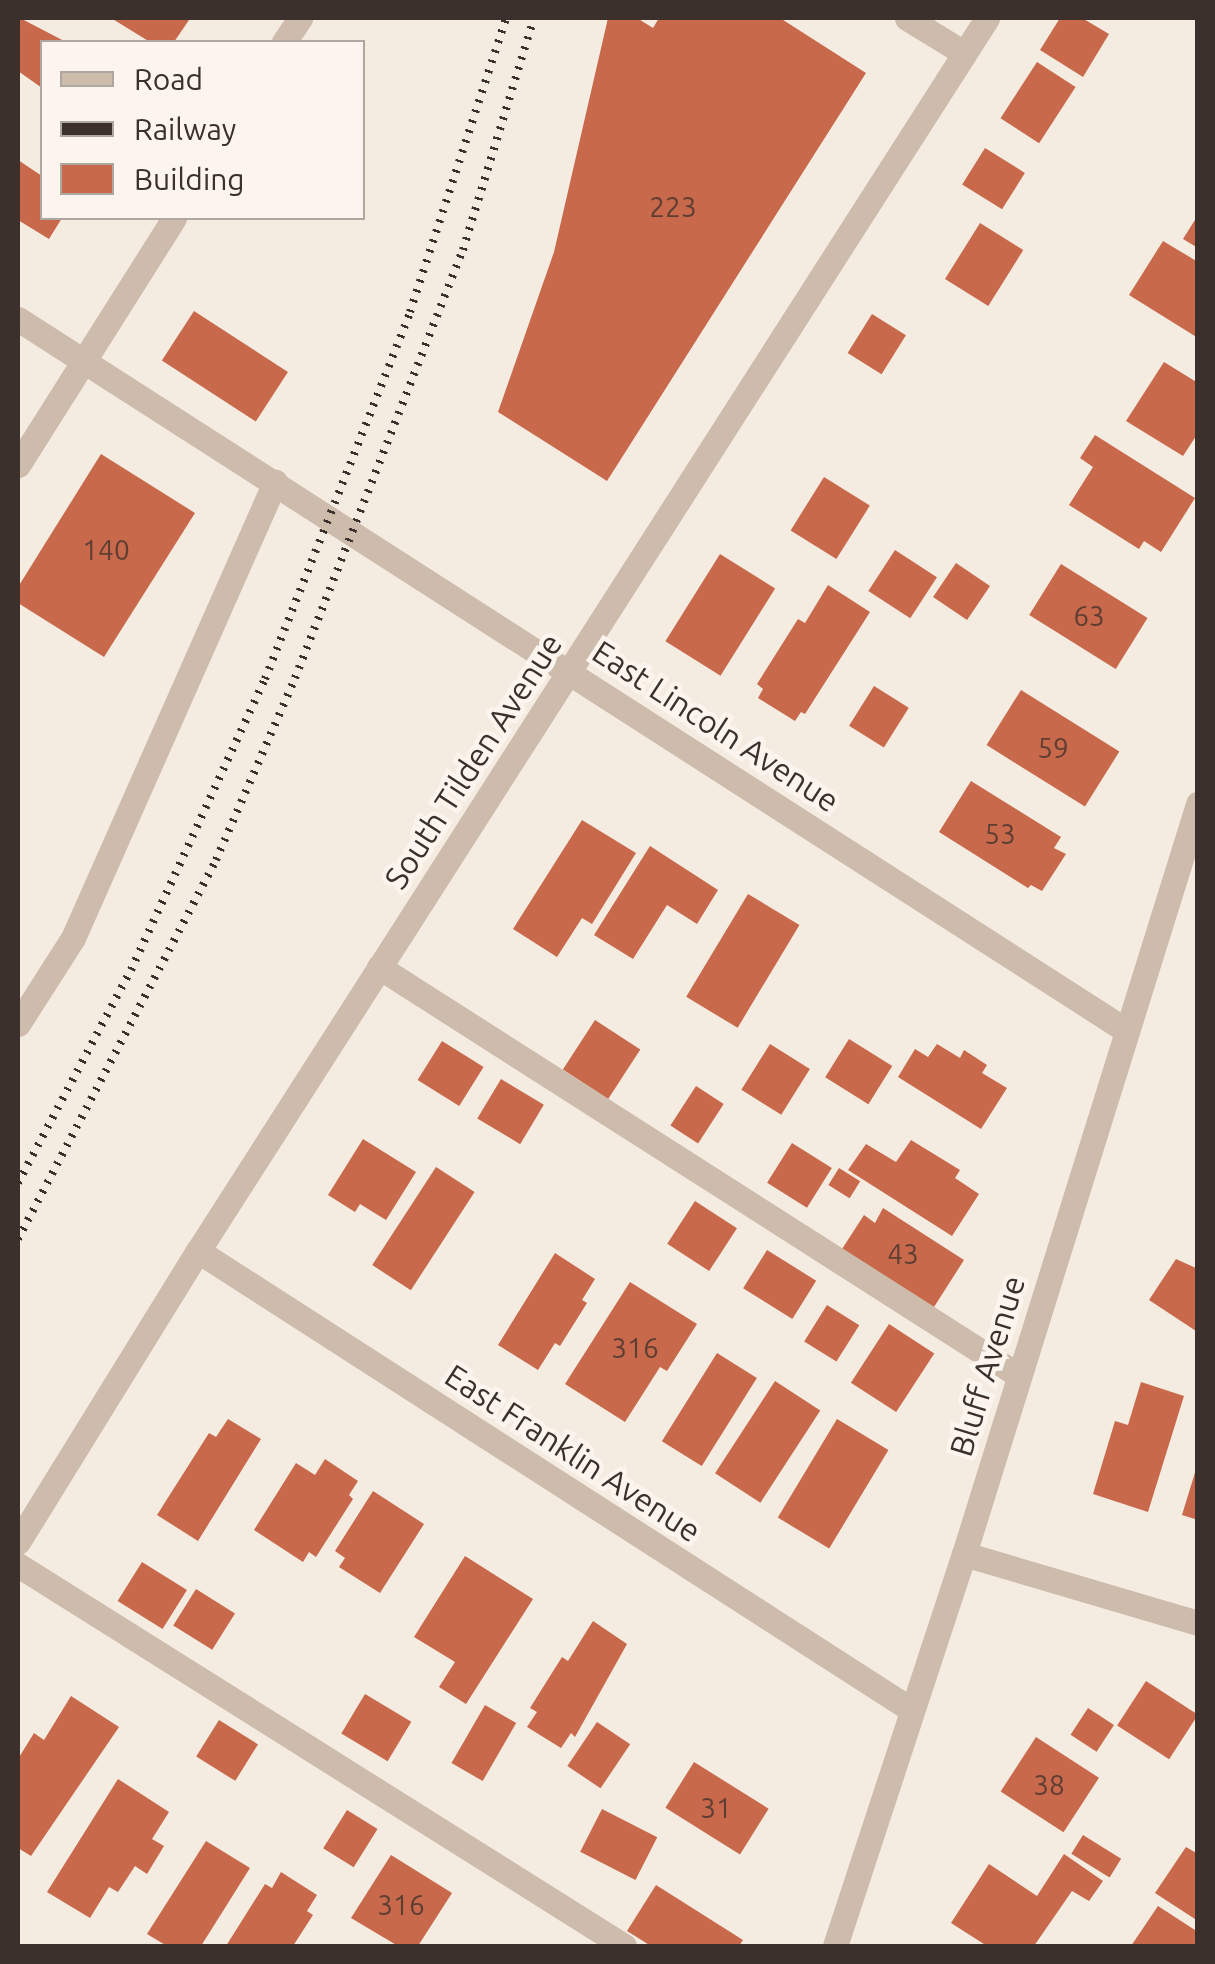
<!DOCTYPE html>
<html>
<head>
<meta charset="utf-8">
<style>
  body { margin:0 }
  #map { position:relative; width:1215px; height:1964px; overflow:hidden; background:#f4ebe1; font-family:Ubuntu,sans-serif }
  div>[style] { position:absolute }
  .building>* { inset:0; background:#c8694b; transform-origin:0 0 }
  .minor>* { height:25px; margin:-12.5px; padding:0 12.5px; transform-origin:12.5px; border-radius:12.5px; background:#cdbbac }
  .rail>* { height:8px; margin-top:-4px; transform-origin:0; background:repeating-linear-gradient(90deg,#3b302b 0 2.5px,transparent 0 10.5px) }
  span { translate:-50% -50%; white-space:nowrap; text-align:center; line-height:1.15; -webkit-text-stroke:9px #fbf5ee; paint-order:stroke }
  .number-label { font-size:28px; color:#5e3e33 }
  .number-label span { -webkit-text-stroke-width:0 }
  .street-label { font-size:32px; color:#3b302b }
  .frame { position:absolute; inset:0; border:20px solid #3b302b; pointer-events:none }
  .legend { position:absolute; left:40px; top:40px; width:325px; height:180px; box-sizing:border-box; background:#fbf5ee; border:2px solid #aea6a0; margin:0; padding:12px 18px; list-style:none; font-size:30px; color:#3b302b }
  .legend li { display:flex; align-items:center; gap:20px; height:50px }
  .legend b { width:50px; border:2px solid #aea6a0 }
</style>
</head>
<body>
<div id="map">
  <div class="building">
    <div style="clip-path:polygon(20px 18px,66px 42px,42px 42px,42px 88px,18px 71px)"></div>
    <div style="clip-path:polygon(111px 18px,185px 18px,189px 20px,174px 42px,150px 42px)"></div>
    <div style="clip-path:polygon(608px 18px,637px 18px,653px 28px,659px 18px,780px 18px,866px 73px,607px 481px,498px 412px,554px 252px)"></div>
    <div style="clip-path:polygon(1060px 18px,1082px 18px,1109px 34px,1083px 77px,1040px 50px)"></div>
    <div style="left:1037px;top:62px;width:46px;height:67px;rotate:33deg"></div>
    <div style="left:985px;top:148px;width:47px;height:43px;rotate:32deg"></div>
    <div style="clip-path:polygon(18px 160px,42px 176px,42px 218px,62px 218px,49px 239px,18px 220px)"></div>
    <div style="clip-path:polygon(1198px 215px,1198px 248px,1183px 239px)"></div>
    <div style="left:980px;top:223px;width:51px;height:66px;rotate:32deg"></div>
    <div style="clip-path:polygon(1163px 241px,1198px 262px,1198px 338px,1129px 295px)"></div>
    <div style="left:194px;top:311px;width:112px;height:59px;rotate:33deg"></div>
    <div style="left:872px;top:314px;width:40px;height:46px;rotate:32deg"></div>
    <div style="clip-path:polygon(1164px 362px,1198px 383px,1198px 433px,1183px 456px,1126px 421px)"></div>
    <div style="clip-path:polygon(1095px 435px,1195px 498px,1161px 552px,1144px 541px,1139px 549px,1069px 505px,1093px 467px,1080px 458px)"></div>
    <div style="clip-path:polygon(101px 454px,195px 513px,104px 657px,18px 603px,18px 587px)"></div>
    <div style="left:824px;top:477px;width:54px;height:63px;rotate:32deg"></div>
    <div style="left:895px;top:550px;width:50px;height:49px;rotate:33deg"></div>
    <div style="left:720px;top:554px;width:65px;height:103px;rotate:32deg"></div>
    <div style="left:956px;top:563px;width:41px;height:41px;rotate:34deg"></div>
    <div style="left:1061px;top:564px;width:102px;height:60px;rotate:32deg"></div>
    <div style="clip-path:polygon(828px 585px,870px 612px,805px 714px,801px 712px,795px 721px,758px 698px,763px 689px,757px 684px,798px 619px,805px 623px)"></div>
    <div style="left:874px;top:686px;width:41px;height:47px;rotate:32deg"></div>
    <div style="left:1021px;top:690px;width:116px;height:65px;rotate:32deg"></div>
    <div style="clip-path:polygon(971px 781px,1061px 837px,1054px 848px,1066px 854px,1042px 891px,1031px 885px,1028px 888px,939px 832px)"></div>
    <div style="clip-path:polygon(582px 820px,636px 853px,592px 924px,582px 918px,557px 957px,513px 929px)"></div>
    <div style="clip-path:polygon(650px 846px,718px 890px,697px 924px,667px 905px,633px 959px,594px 935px)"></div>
    <div style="left:748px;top:894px;width:60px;height:120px;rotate:31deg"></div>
    <div style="left:595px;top:1020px;width:54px;height:59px;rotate:33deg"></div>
    <div style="left:849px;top:1039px;width:51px;height:45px;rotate:32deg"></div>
    <div style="left:442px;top:1041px;width:49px;height:46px;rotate:32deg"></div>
    <div style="left:770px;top:1044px;width:47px;height:54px;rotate:32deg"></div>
    <div style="clip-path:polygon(937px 1044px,960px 1058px,964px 1050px,987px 1065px,982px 1073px,1007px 1088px,981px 1129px,898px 1077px,915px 1049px,928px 1057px)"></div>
    <div style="left:501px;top:1079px;width:50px;height:46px;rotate:31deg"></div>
    <div style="left:696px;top:1086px;width:33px;height:47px;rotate:33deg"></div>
    <div style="clip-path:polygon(363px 1139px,416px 1172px,386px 1220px,360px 1204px,355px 1212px,328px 1195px)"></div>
    <div style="clip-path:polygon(911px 1140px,960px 1170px,955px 1178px,979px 1194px,952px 1236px,848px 1170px,866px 1144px,896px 1162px)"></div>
    <div style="left:792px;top:1143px;width:47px;height:47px;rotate:32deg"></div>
    <div style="left:436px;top:1167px;width:46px;height:117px;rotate:33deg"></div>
    <div style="left:839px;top:1168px;width:25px;height:20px;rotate:32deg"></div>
    <div style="left:695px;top:1201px;width:50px;height:51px;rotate:33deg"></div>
    <div style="clip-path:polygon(883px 1208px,964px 1260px,934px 1307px,842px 1249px,864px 1215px,875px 1223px)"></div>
    <div style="left:767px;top:1250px;width:58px;height:45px;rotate:32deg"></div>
    <div style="clip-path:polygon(555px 1253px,595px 1279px,582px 1300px,587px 1303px,560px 1346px,555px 1343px,538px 1370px,498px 1345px)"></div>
    <div style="clip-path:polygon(1176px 1259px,1198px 1269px,1196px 1331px,1149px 1300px)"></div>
    <div style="clip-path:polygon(630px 1282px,697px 1324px,667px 1371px,660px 1367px,625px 1422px,565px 1384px)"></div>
    <div style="left:827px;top:1305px;width:38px;height:43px;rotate:32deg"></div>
    <div style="left:889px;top:1324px;width:54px;height:70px;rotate:33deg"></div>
    <div style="left:717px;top:1353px;width:47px;height:104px;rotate:32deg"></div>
    <div style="left:775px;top:1381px;width:54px;height:110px;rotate:33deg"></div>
    <div style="clip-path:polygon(1141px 1382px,1184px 1396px,1148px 1512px,1093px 1494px,1115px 1421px,1128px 1425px)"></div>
    <div style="clip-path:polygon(228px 1419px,261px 1439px,198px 1541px,157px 1515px,209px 1433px,216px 1437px)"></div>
    <div style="left:837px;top:1419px;width:60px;height:115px;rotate:31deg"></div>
    <div style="clip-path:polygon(325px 1459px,358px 1481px,349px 1495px,353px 1499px,316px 1557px,309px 1552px,303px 1562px,254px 1530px,296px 1463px,315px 1475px)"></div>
    <div style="clip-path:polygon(1197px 1466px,1198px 1466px,1198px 1520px,1182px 1515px)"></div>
    <div style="clip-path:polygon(373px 1491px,424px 1524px,380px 1593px,339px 1567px,345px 1558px,335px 1551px)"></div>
    <div style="clip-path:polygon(465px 1556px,533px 1599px,466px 1704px,439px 1687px,455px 1662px,414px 1637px)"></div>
    <div style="left:142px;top:1562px;width:53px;height:46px;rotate:32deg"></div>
    <div style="left:196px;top:1589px;width:46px;height:43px;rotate:32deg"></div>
    <div style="clip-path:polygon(593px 1621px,627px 1644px,575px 1737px,571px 1733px,561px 1748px,527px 1727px,537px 1712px,530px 1708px,562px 1657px,568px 1661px)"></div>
    <div style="left:1146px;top:1681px;width:62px;height:53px;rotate:33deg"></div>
    <div style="left:365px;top:1694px;width:54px;height:46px;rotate:31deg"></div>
    <div style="clip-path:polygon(71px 1696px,119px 1727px,31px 1856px,18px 1848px,18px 1759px,34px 1733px,44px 1740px)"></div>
    <div style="left:485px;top:1705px;width:36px;height:67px;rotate:30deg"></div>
    <div style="left:1088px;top:1708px;width:31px;height:32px;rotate:33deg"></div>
    <div style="left:219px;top:1720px;width:46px;height:43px;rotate:32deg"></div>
    <div style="left:597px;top:1722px;width:40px;height:53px;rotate:34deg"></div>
    <div style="left:1036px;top:1737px;width:75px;height:65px;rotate:33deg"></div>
    <div style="left:694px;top:1762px;width:88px;height:54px;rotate:32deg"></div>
    <div style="clip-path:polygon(118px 1779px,169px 1812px,152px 1839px,164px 1846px,147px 1874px,135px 1866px,118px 1892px,109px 1887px,90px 1918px,47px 1892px)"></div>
    <div style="left:602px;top:1809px;width:62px;height:48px;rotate:27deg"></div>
    <div style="left:347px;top:1810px;width:36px;height:45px;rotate:32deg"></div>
    <div style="left:1083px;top:1835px;width:45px;height:22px;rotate:32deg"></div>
    <div style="clip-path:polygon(206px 1841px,250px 1868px,201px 1946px,167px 1946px,147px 1934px)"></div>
    <div style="clip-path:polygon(1186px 1847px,1198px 1854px,1198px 1921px,1155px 1893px)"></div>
    <div style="clip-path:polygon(1064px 1854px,1103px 1881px,1089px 1901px,1072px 1891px,1034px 1946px,987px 1946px,951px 1923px,989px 1864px,1037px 1896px)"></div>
    <div style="clip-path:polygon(391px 1855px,452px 1893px,418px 1946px,398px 1946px,351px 1918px)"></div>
    <div style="clip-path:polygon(281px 1872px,317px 1895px,307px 1911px,313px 1915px,293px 1946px,226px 1946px,265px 1884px,272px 1888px)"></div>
    <div style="clip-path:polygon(656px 1885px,743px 1940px,739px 1946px,651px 1946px,627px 1931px)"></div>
    <div style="clip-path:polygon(1158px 1906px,1198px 1932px,1198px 1946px,1131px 1946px)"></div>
  </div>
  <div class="minor">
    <div style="left:907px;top:18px;width:67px;rotate:31.6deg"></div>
    <div style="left:284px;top:42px;width:29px;rotate:-56deg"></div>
    <div style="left:18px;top:319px;width:1314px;rotate:32.7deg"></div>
    <div style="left:18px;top:465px;width:292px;rotate:-57.7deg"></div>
    <div style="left:379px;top:967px;width:758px;rotate:32.56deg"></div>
    <div style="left:18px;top:1024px;width:102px;rotate:-57.4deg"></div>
    <div style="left:73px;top:938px;width:499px;rotate:-66.1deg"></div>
    <div style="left:198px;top:1251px;width:849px;rotate:32.74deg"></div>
    <div style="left:18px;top:1542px;width:342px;rotate:-58.3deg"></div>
    <div style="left:198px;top:1251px;width:1464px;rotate:-57.38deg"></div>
    <div style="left:964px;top:1554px;width:244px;rotate:16.4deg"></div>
    <div style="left:18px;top:1565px;width:716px;rotate:32.16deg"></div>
    <div style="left:835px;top:1946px;width:413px;rotate:-71.8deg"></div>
    <div style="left:964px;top:1554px;width:786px;rotate:-72.67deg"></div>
  </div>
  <div class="rail">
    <div style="left:18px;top:1183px;width:241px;rotate:-62.1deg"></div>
    <div style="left:131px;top:970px;width:320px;rotate:-65.3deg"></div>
    <div style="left:265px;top:679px;width:395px;rotate:-68.4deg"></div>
    <div style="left:410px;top:312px;width:309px;rotate:-71.9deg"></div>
    <div style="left:18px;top:1239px;width:428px;rotate:-62.4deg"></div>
    <div style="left:216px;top:860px;width:198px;rotate:-66.5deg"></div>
    <div style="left:295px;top:678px;width:460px;rotate:-68.6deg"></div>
    <div style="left:463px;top:250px;width:243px;rotate:-73deg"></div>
  </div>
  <div class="number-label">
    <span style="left:673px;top:207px">223</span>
    <span style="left:106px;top:550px">140</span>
    <span style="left:1089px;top:616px">63</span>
    <span style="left:1053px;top:748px">59</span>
    <span style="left:1000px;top:834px">53</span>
    <span style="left:903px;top:1254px">43</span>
    <span style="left:635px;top:1348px">316</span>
    <span style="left:1049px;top:1785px">38</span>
    <span style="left:716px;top:1808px">31</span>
    <span style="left:401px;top:1905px">316</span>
  </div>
  <div class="street-label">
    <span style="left:716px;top:726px;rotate:33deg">East Lincoln Avenue</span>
    <span style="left:473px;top:761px;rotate:-57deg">South Tilden Avenue</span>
    <span style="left:987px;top:1366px;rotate:-73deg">Bluff Avenue</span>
    <span style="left:573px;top:1453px;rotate:33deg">East Franklin Avenue</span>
  </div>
  <div class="frame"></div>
  <ul class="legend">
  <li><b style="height:12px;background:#cdbbac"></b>Road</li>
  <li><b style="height:12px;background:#3b302b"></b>Railway</li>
  <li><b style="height:28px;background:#c8694b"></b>Building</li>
  </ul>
</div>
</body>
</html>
